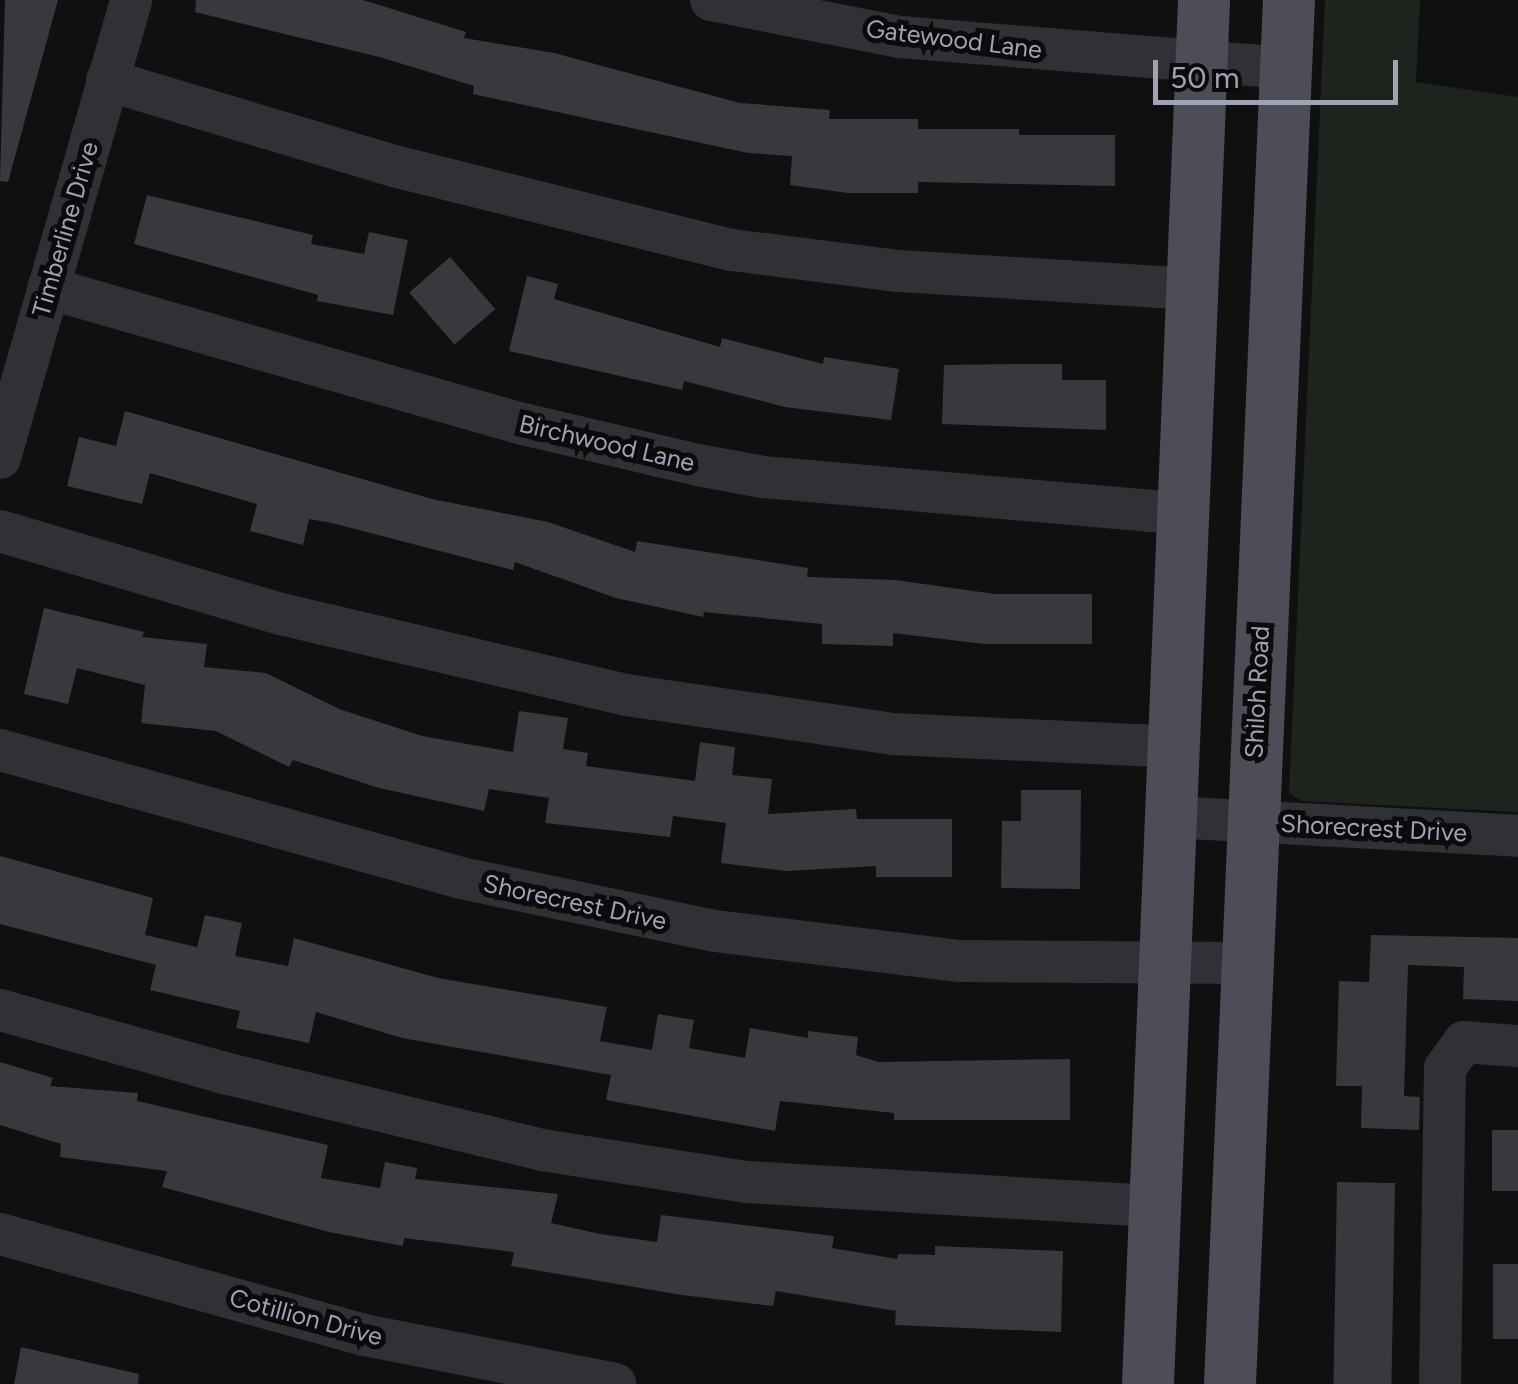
<!DOCTYPE html>
<html>
<head>
<meta charset="utf-8">
<style>
  body { margin:0 }
  #map { position:relative; width:1518px; height:1384px; overflow:hidden; background:#101011; font-family:Figtree,sans-serif }
  div>[style] { position:absolute }
  .green>* { inset:0; background:#1c241d }
  .building>* { inset:0; background:#39383e; transform-origin:0 0 }
  .minor>* { height:42px; margin:-21px; padding:0 21px; transform-origin:21px; border-radius:21px; background:#303037 }
  .major>* { height:52px; margin:-26px; padding:0 26px; transform-origin:26px; border-radius:26px; background:#4c4d56 }
  span { translate:-50% -50%; white-space:nowrap; text-align:center; line-height:1.15; -webkit-text-stroke:10px #0b0b0c; paint-order:stroke }
  .street-label { font-size:25px; color:#9fa3b4 }
  .scale { position:absolute; left:1153px; top:60px; width:245px; height:45px; box-sizing:border-box; border:5px solid #9fa3b4; border-top:0; padding-left:12px; font-size:30px; line-height:35px; white-space:nowrap; color:#9fa3b4; -webkit-text-stroke:8px #0b0b0c; paint-order:stroke }
</style>
</head>
<body>
<div id="map">
  <div class="green">
    <div style="clip-path:polygon(1325px 0,1420px 0,1416px 82px,1518px 97px,1518px 812px,1302px 801px,1289px 793px)"></div>
  </div>
  <div class="building">
    <div style="clip-path:polygon(5px 0,58px 0,8px 182px,0 181px)"></div>
    <div style="clip-path:polygon(196px 0,363px 0,466px 32px,464px 38px,554px 53px,740px 103px,830px 110px,829px 119px,918px 119px,918px 129px,1019px 129px,1019px 135px,1115px 135px,1115px 186px,918px 182px,918px 193px,848px 193px,790px 185px,792px 156px,748px 153px,473px 94px,474px 86px,383px 58px,195px 12px)"></div>
    <div style="clip-path:polygon(147px 195px,313px 235px,311px 244px,364px 254px,369px 232px,408px 240px,393px 315px,317px 301px,318px 295px,134px 244px)"></div>
    <div style="left:450px;top:257px;width:69px;height:54px;rotate:49deg"></div>
    <div style="clip-path:polygon(527px 276px,558px 284px,554px 299px,720px 347px,722px 338px,823px 364px,824px 357px,899px 369px,891px 420px,785px 407px,684px 381px,682px 390px,509px 351px)"></div>
    <div style="clip-path:polygon(1028px 364px,1062px 364px,1062px 380px,1106px 380px,1106px 430px,942px 424px,944px 365px)"></div>
    <div style="clip-path:polygon(125px 411px,432px 499px,548px 522px,635px 552px,637px 541px,808px 568px,807px 577px,895px 580px,995px 594px,1092px 594px,1092px 644px,984px 644px,893px 633px,893px 646px,822px 644px,822px 624px,704px 612px,703px 617px,616px 598px,515px 562px,513px 570px,332px 523px,309px 519px,303px 545px,250px 531px,257px 504px,150px 473px,142px 504px,67px 486px,79px 437px,116px 446px)"></div>
    <div style="clip-path:polygon(44px 608px,144px 632px,142px 637px,207px 644px,204px 667px,266px 673px,339px 709px,422px 736px,513px 752px,519px 711px,568px 718px,563px 749px,588px 753px,586px 766px,695px 781px,700px 742px,735px 747px,732px 775px,772px 779px,768px 814px,856px 809px,857px 819px,952px 819px,952px 877px,876px 877px,876px 866px,787px 871px,721px 863px,726px 823px,673px 816px,670px 837px,545px 823px,549px 798px,489px 789px,484px 811px,379px 788px,293px 760px,289px 767px,216px 731px,141px 723px,145px 685px,77px 668px,68px 704px,24px 694px)"></div>
    <div style="clip-path:polygon(1021px 790px,1081px 790px,1080px 889px,1001px 888px,1002px 821px,1021px 821px)"></div>
    <div style="clip-path:polygon(0 856px,153px 898px,145px 935px,197px 947px,205px 915px,242px 923px,235px 956px,288px 966px,294px 938px,438px 978px,607px 1007px,600px 1041px,652px 1050px,658px 1014px,694px 1020px,689px 1048px,745px 1058px,750px 1028px,808px 1038px,808px 1031px,858px 1037px,856px 1055px,878px 1062px,1070px 1059px,1070px 1120px,894px 1120px,894px 1113px,780px 1101px,775px 1131px,606px 1100px,611px 1075px,402px 1038px,316px 1012px,309px 1043px,236px 1028px,240px 1011px,150px 990px,156px 965px,0 924px)"></div>
    <div style="clip-path:polygon(1371px 935px,1518px 938px,1518px 1001px,1463px 999px,1464px 967px,1408px 965px,1404px 1096px,1420px 1097px,1419px 1130px,1361px 1128px,1362px 1086px,1336px 1086px,1339px 981px,1369px 982px)"></div>
    <div style="clip-path:polygon(0 1062px,53px 1078px,50px 1086px,138px 1093px,137px 1101px,328px 1145px,321px 1178px,380px 1188px,385px 1162px,417px 1168px,415px 1179px,558px 1194px,551px 1223px,600px 1234px,657px 1242px,661px 1215px,834px 1236px,832px 1248px,897px 1259px,898px 1254px,935px 1255px,935px 1246px,1063px 1251px,1061px 1332px,895px 1325px,896px 1311px,776px 1291px,773px 1306px,682px 1295px,511px 1266px,514px 1252px,404px 1238px,403px 1246px,329px 1232px,162px 1187px,167px 1171px,60px 1157px,61px 1144px,0 1125px)"></div>
    <div style="left:1492px;top:1130px;width:26px;height:61px"></div>
    <div style="left:1337px;top:1182px;width:58px;height:202px;rotate:1deg"></div>
    <div style="left:1493px;top:1264px;width:25px;height:75px"></div>
    <div style="clip-path:polygon(21px 1347px,139px 1374px,138px 1384px,14px 1384px)"></div>
  </div>
  <div class="minor">
    <div style="left:711px;top:0;width:193px;rotate:11.1deg"></div>
    <div style="left:900px;top:37px;width:388px;rotate:4.6deg"></div>
    <div style="left:107px;top:80px;width:300px;rotate:16.7deg"></div>
    <div style="left:394px;top:166px;width:348px;rotate:14deg"></div>
    <div style="left:732px;top:250px;width:168px;rotate:7.2deg"></div>
    <div style="left:899px;top:271px;width:294px;rotate:3.5deg"></div>
    <div style="left:48px;top:288px;width:494px;rotate:16deg"></div>
    <div style="left:523px;top:424px;width:180px;rotate:13.2deg"></div>
    <div style="left:698px;top:465px;width:66px;rotate:10.5deg"></div>
    <div style="left:763px;top:477px;width:422px;rotate:5deg"></div>
    <div style="left:0;top:458px;width:476px;rotate:-74deg"></div>
    <div style="left:0;top:531px;width:293px;rotate:16.5deg"></div>
    <div style="left:281px;top:614px;width:354px;rotate:13.2deg"></div>
    <div style="left:626px;top:695px;width:270px;rotate:8.3deg"></div>
    <div style="left:893px;top:734px;width:281px;rotate:2.6deg"></div>
    <div style="left:0;top:750px;width:478px;rotate:15.5deg"></div>
    <div style="left:461px;top:878px;width:259px;rotate:11.8deg"></div>
    <div style="left:715px;top:931px;width:247px;rotate:7deg"></div>
    <div style="left:960px;top:961px;width:287px;rotate:0.4deg"></div>
    <div style="left:1171px;top:817px;width:348px;rotate:3.1deg"></div>
    <div style="left:0;top:1010px;width:233px;rotate:15.7deg"></div>
    <div style="left:224px;top:1073px;width:327px;rotate:13.6deg"></div>
    <div style="left:542px;top:1150px;width:207px;rotate:8.9deg"></div>
    <div style="left:747px;top:1182px;width:410px;rotate:3.4deg"></div>
    <div style="left:0;top:1234px;width:378px;rotate:15.5deg"></div>
    <div style="left:364px;top:1335px;width:256px;rotate:11deg"></div>
    <div style="left:1440px;top:1384px;width:316px;rotate:-89.1deg"></div>
    <div style="left:1445px;top:1068px;width:32px;rotate:-54deg"></div>
    <div style="left:1464px;top:1042px;width:54px;rotate:4.2deg"></div>
  </div>
  <div class="major">
    <div style="left:1148px;top:1384px;width:1385px;rotate:-87.68deg"></div>
    <div style="left:1230px;top:1384px;width:1385px;rotate:-87.56deg"></div>
  </div>
  <div class="street-label">
    <span style="left:954px;top:39px;rotate:7deg">Gatewood Lane</span>
    <span style="left:65px;top:229px;rotate:-74deg">Timberline Drive</span>
    <span style="left:607px;top:443px;rotate:13deg">Birchwood Lane</span>
    <span style="left:1257px;top:692px;rotate:-87deg">Shiloh Road</span>
    <span style="left:1374px;top:828px;rotate:3deg">Shorecrest Drive</span>
    <span style="left:575px;top:902px;rotate:12deg">Shorecrest Drive</span>
    <span style="left:306px;top:1317px;rotate:15deg">Cotillion Drive</span>
  </div>
  <div class="scale">50 m</div>
</div>
</body>
</html>
